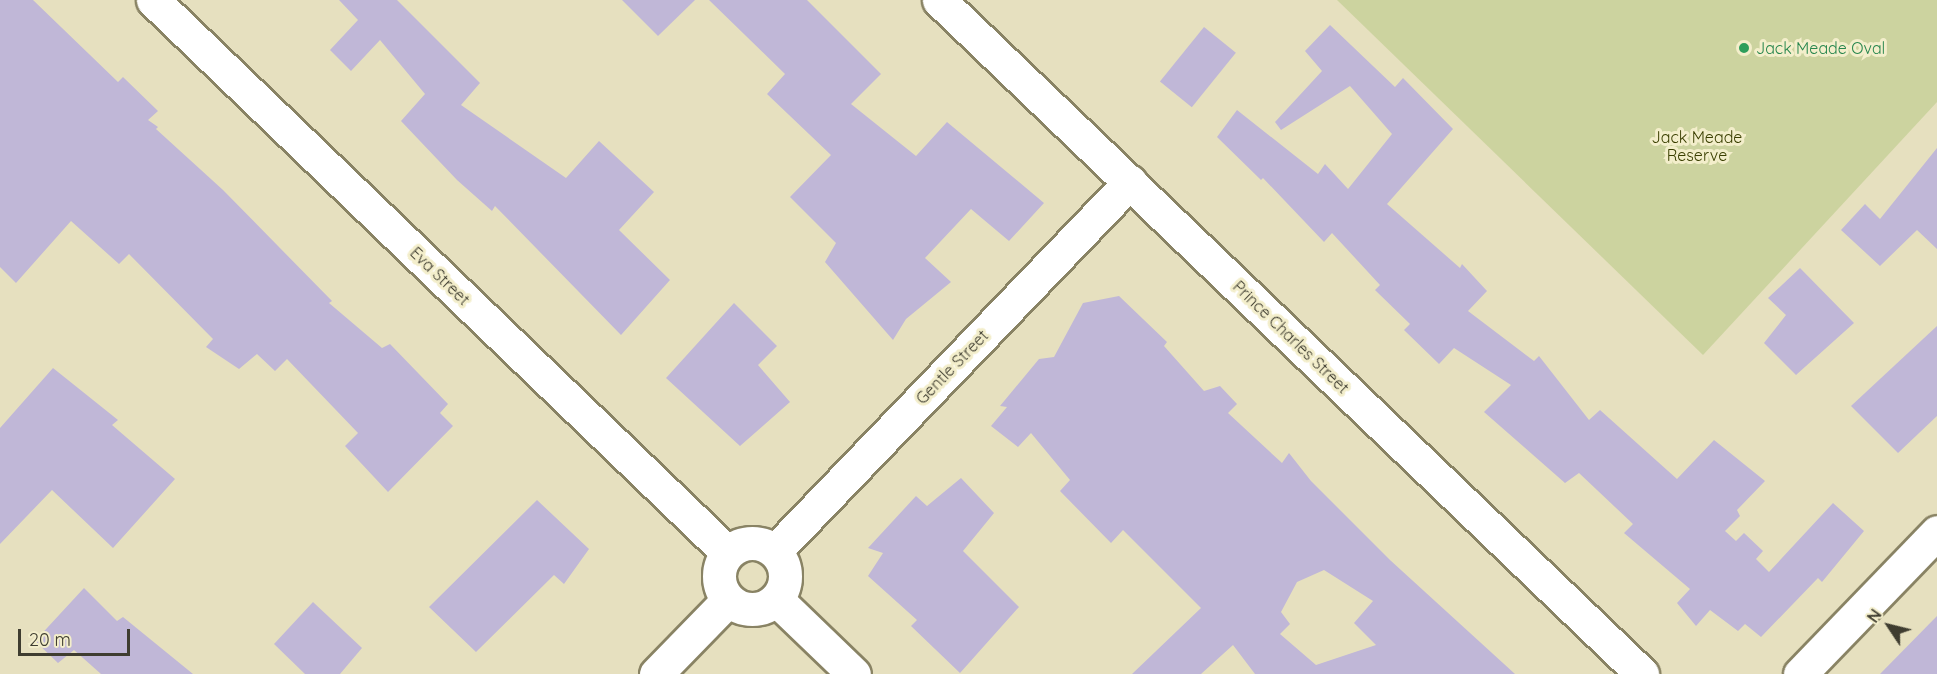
<!DOCTYPE html>
<html>
<head>
<meta charset="utf-8">
<style>
  body { margin:0 }
  #map { position:relative; width:1937px; height:674px; overflow:hidden; background:#e6e0bf; font-family:Quicksand,sans-serif }
  div>[style] { position:absolute }
  .green>* { inset:0; background:#ccd39f }
  .building>* { inset:0; background:#c0b7d7; transform-origin:0 0 }
  .roads { filter:drop-shadow(2px 0 #898364) drop-shadow(-2px 0 #898364) drop-shadow(0 2px #898364) drop-shadow(0 -2px #898364) }
  .minor>* { height:33px; margin:-16.5px; padding:0 16.5px; transform-origin:16.5px; border-radius:16.5px; background:#fff }
  .minor>.ring { margin:-16.5px; padding:0; box-sizing:content-box; background:none; border:33px solid #fff; border-radius:50% }
  .dots>* { width:16px; height:16px; translate:-50% -50%; box-sizing:border-box; border:3px solid #f3eecb; border-radius:50% }
  span { translate:-50% -50%; white-space:nowrap; text-align:center; line-height:1.15; -webkit-text-stroke:6px #f3eecb; paint-order:stroke }
  .leisure-label { font-size:16px; color:#27864d }
  .left { translate:0 -50%; text-align:left }
  .park-label { font-size:16px; color:#3a3f00 }
  .street-label { font-size:16px; color:#3f3d30 }
  .north { position:absolute; left:1859px; top:596px; width:60px; height:60px; -webkit-text-stroke:4px #f3eecb; paint-order:stroke; rotate:305deg; font-size:16px; font-weight:700; line-height:24px; text-align:center; color:#3f3d30 }
  .north::after { content:''; display:block; margin:auto; width:21px; height:27px; background:#3f3d30; clip-path:polygon(50% 0,100% 100%,50% 72%,0 100%) }
  .scale { position:absolute; left:18px; top:629px; width:112px; height:27px; box-sizing:border-box; border:3px solid #3f3d30; border-top:0; padding-left:8px; font-size:18px; line-height:21px; white-space:nowrap; color:#3f3d30; -webkit-text-stroke:4px #f3eecb; paint-order:stroke }
</style>
</head>
<body>
<div id="map">
  <div class="green">
    <div style="clip-path:polygon(1337px 0,1937px 0,1937px 102px,1703px 355px)"></div>
  </div>
  <div class="building">
    <div style="clip-path:polygon(0 0,33px 0,118px 82px,123px 77px,158px 111px,148px 120px,158px 127px,156px 129px,223px 190px,332px 301px,329px 303px,382px 348px,390px 344px,448px 404px,440px 413px,453px 426px,388px 492px,345px 446px,358px 433px,287px 359px,275px 371px,257px 354px,239px 369px,206px 347px,213px 339px,129px 254px,119px 264px,71px 221px,16px 283px,0 267px)"></div>
    <div style="clip-path:polygon(339px 0,397px 0,480px 83px,461px 105px,566px 178px,599px 141px,654px 192px,619px 230px,670px 280px,621px 335px,495px 206px,492px 211px,457px 180px,401px 121px,425px 94px,380px 40px,351px 71px,330px 50px,358px 20px)"></div>
    <div style="clip-path:polygon(622px 0,695px 0,658px 36px)"></div>
    <div style="clip-path:polygon(709px 0,807px 0,881px 74px,851px 104px,916px 156px,947px 122px,1044px 203px,1009px 241px,971px 209px,925px 258px,951px 282px,906px 319px,893px 340px,825px 262px,836px 243px,790px 197px,831px 155px,767px 94px,785px 74px)"></div>
    <div style="clip-path:polygon(1330px 25px,1395px 87px,1403px 78px,1453px 129px,1387px 204px,1460px 268px,1462px 264px,1487px 291px,1468px 311px,1534px 361px,1539px 356px,1589px 420px,1600px 410px,1677px 479px,1714px 440px,1765px 481px,1737px 510px,1740px 516px,1725px 531px,1736px 541px,1744px 533px,1763px 551px,1756px 559px,1769px 572px,1833px 503px,1864px 531px,1822px 582px,1818px 578px,1761px 637px,1745px 624px,1738px 631px,1710px 610px,1696px 626px,1677px 603px,1690px 589px,1624px 533px,1633px 524px,1579px 473px,1565px 483px,1484px 412px,1511px 385px,1454px 348px,1439px 364px,1404px 330px,1410px 324px,1375px 290px,1380px 285px,1332px 233px,1324px 242px,1263px 178px,1261px 180px,1217px 137px,1237px 110px,1318px 174px,1325px 164px,1348px 189px,1392px 134px,1350px 86px,1281px 130px,1275px 122px,1322px 71px,1305px 51px)"></div>
    <div style="left:1204px;top:27px;width:41px;height:70px;rotate:39deg"></div>
    <div style="clip-path:polygon(1937px 148px,1937px 249px,1917px 230px,1880px 266px,1841px 230px,1865px 204px,1880px 219px)"></div>
    <div style="clip-path:polygon(1800px 268px,1854px 323px,1796px 375px,1764px 343px,1786px 315px,1768px 298px)"></div>
    <div style="clip-path:polygon(evenodd,1119px 296px,1167px 342px,1164px 346px,1204px 391px,1220px 386px,1237px 404px,1228px 413px,1282px 463px,1289px 453px,1311px 481px,1390px 560px,1515px 674px,1255px 674px,1233px 645px,1201px 674px,1132px 674px,1201px 608px,1123px 530px,1111px 543px,1060px 491px,1070px 480px,1031px 433px,1018px 447px,991px 426px,1007px 407px,1000px 406px,1039px 359px,1054px 357px,1083px 303px,1119px 296px,1324px 570px,1373px 601px,1354px 623px,1376px 645px,1316px 665px,1280px 634px,1290px 624px,1281px 612px,1297px 582px,1324px 570px)"></div>
    <div style="clip-path:polygon(734px 303px,777px 346px,758px 365px,790px 402px,740px 446px,666px 378px)"></div>
    <div style="clip-path:polygon(1937px 326px,1937px 416px,1898px 453px,1851px 406px)"></div>
    <div style="clip-path:polygon(53px 368px,118px 420px,112px 425px,175px 479px,113px 548px,52px 490px,0 544px,0 428px)"></div>
    <div style="clip-path:polygon(961px 478px,994px 513px,963px 551px,1019px 607px,960px 673px,911px 626px,917px 620px,868px 576px,883px 553px,868px 548px,916px 496px,927px 506px)"></div>
    <div style="clip-path:polygon(537px 500px,589px 549px,564px 584px,554px 575px,476px 652px,429px 607px)"></div>
    <div style="clip-path:polygon(84px 588px,117px 621px,123px 617px,193px 674px,101px 674px,74px 650px,58px 663px,35px 641px)"></div>
    <div style="clip-path:polygon(313px 602px,362px 648px,340px 674px,305px 674px,274px 644px)"></div>
    <div style="clip-path:polygon(1937px 616px,1937px 674px,1880px 674px)"></div>
  </div>
  <div class="roads">
    <div class="minor">
      <div style="left:153px;top:0;width:796px;rotate:43.88deg"></div>
      <div style="left:939px;top:0;width:974px;rotate:43.79deg"></div>
      <div class="ring" style="left:719px;top:543px;width:33px;height:33px"></div>
      <div style="left:775px;top:551px;width:512px;rotate:-46.11deg"></div>
      <div style="left:776px;top:599px;width:108px;rotate:43.9deg"></div>
      <div style="left:656px;top:674px;width:103px;rotate:-45.8deg"></div>
      <div style="left:1800px;top:674px;width:197px;rotate:-46deg"></div>
    </div>
  </div>
  <div class="dots">
    <div style="left:1744px;top:48px;background:#2e9e5b"></div>
  </div>
  <div class="leisure-label">
    <span class="left" style="left:1756px;top:48px">Jack Meade Oval</span>
  </div>
  <div class="park-label">
    <span style="left:1697px;top:146px">Jack Meade<br>Reserve</span>
  </div>
  <div class="street-label">
    <span style="left:440px;top:276px;rotate:44deg">Eva Street</span>
    <span style="left:1291px;top:337px;rotate:44deg">Prince Charles Street</span>
    <span style="left:952px;top:367px;rotate:-46deg">Gentle Street</span>
  </div>
  <div class="north">N</div>
  <div class="scale">20 m</div>
</div>
</body>
</html>
